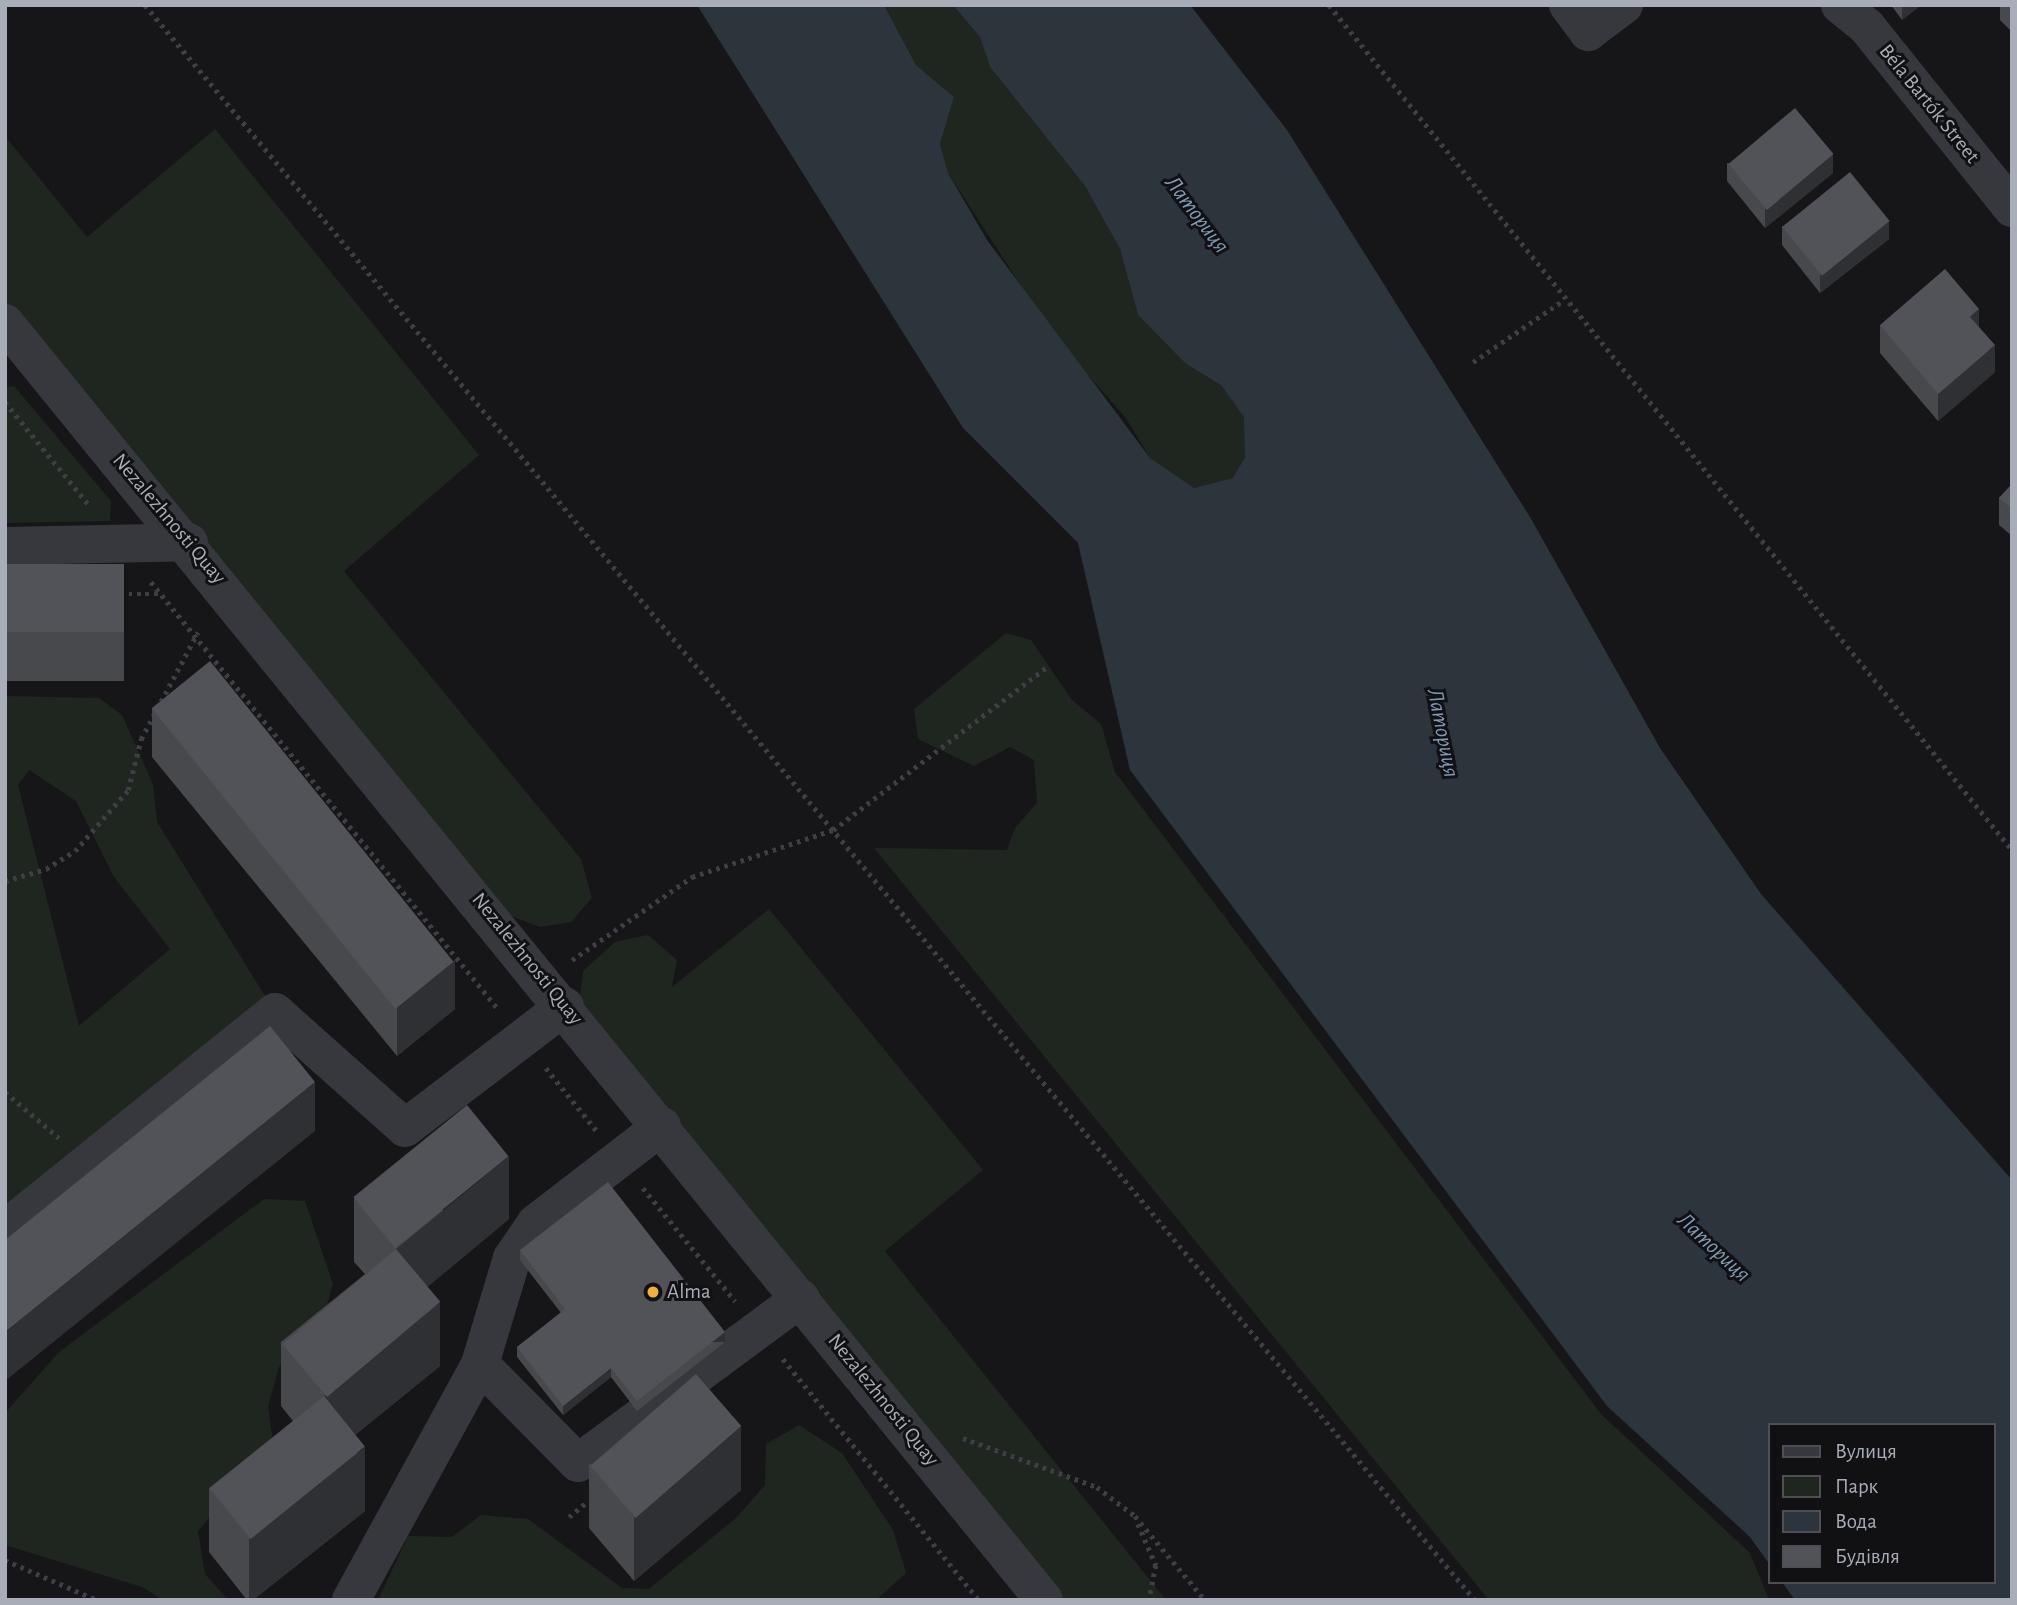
<!DOCTYPE html>
<html>
<head>
<meta charset="utf-8">
<style>
  body { margin:0 }
  #map { position:relative; width:2017px; height:1605px; overflow:hidden; background:#161618; font-family:"Alegreya Sans",sans-serif }
  div>[style] { position:absolute }
  .green>* { inset:0; background:#1e261f }
  .water>* { inset:0; background:#2c353c }
  .path>* { height:4.5px; margin-top:-2.25px; transform-origin:0; background:repeating-linear-gradient(90deg,#3d3f44 0 3.5px,transparent 0 8.5px) }
  .minor>* { height:38px; margin:-19px; padding:0 19px; transform-origin:19px; border-radius:19px; background:#37383d }
  .wall>* { inset:0; background:#47494d; transform-origin:0 0 }
  .shaded-wall>* { inset:0; background:#2f3033; transform-origin:0 0 }
  .building>* { inset:0; background:#525359; transform-origin:0 0 }
  .dots>* { width:19px; height:19px; translate:-50% -50%; box-sizing:border-box; border:4px solid #111113; border-radius:50% }
  span { translate:-50% -50%; white-space:nowrap; text-align:center; line-height:1.15; -webkit-text-stroke:6px #111113; paint-order:stroke }
  .street-label { font-size:21px; color:#a8adb8 }
  .poi-label { font-size:21px; color:#a8adb8 }
  .left { translate:0 -50%; text-align:left }
  .water-label { font-size:23px; color:#7f9bb3; font-style:italic }
  .frame { position:absolute; inset:0; border:7px solid #a8adb8; pointer-events:none }
  .legend { position:absolute; left:1768px; top:1423px; width:228px; height:161px; box-sizing:border-box; background:#111113; border:2px solid #4d4f55; margin:0; padding:9px 12px; list-style:none; font-size:21px; color:#a8adb8 }
  .legend li { display:flex; align-items:center; gap:14px; height:35px }
  .legend b { width:35px; border:2px solid #4d4f55 }
</style>
</head>
<body>
<div id="map">
  <div class="green">
    <div style="clip-path:polygon(884px 5px,953px 5px,980px 37px,990px 67px,1085px 186px,1120px 249px,1138px 315px,1186px 364px,1221px 385px,1245px 417px,1245px 457px,1233px 479px,1194px 488px,1178px 480px,1150px 458px,1126px 418px,1054px 336px,948px 173px,940px 144px,954px 97px,916px 65px)"></div>
    <div style="clip-path:polygon(215px 129px,479px 455px,344px 571px,581px 859px,592px 898px,571px 922px,540px 927px,482px 905px,5px 319px,5px 136px,87px 237px)"></div>
    <div style="clip-path:polygon(14px 386px,111px 501px,110px 521px,5px 523px,5px 387px)"></div>
    <div style="clip-path:polygon(1006px 633px,1031px 640px,1072px 700px,1101px 724px,1115px 772px,1601px 1414px,1750px 1553px,1769px 1600px,1489px 1600px,874px 848px,1007px 850px,1015px 828px,1037px 803px,1034px 760px,1010px 747px,974px 766px,918px 739px,914px 709px)"></div>
    <div style="clip-path:polygon(evenodd,5px 696px,99px 698px,122px 715px,153px 784px,157px 822px,275px 1012px,5px 1229px,5px 696px,29px 770px,76px 801px,114px 877px,170px 949px,79px 1026px,18px 785px,29px 770px)"></div>
    <div style="clip-path:polygon(769px 909px,983px 1170px,885px 1251px,1166px 1600px,1041px 1600px,577px 1021px,583px 971px,615px 942px,648px 935px,677px 960px,672px 987px)"></div>
    <div style="clip-path:polygon(264px 1199px,305px 1201px,333px 1284px,322px 1322px,279px 1367px,268px 1407px,273px 1442px,198px 1531px,205px 1574px,228px 1600px,163px 1600px,142px 1587px,5px 1545px,5px 1413px,59px 1352px)"></div>
    <div style="clip-path:polygon(799px 1425px,842px 1453px,893px 1530px,906px 1573px,876px 1600px,378px 1600px,408px 1536px,452px 1537px,481px 1515px,528px 1519px,622px 1588px,649px 1589px,736px 1518px,765px 1485px,766px 1444px)"></div>
  </div>
  <div class="water">
    <div style="clip-path:polygon(697px 5px,884px 5px,916px 65px,954px 97px,940px 144px,948px 173px,987px 240px,1150px 458px,1194px 488px,1233px 478px,1245px 457px,1244px 417px,1221px 385px,1186px 364px,1138px 315px,1120px 249px,1085px 186px,990px 67px,980px 37px,953px 5px,1190px 5px,1287px 130px,1530px 517px,1660px 748px,1761px 894px,2012px 1180px,2012px 1600px,1795px 1600px,1782px 1582px,1994px 1582px,1994px 1425px,1770px 1425px,1770px 1565px,1750px 1537px,1607px 1406px,1130px 770px,1078px 543px,963px 428px)"></div>
  </div>
  <div class="path">
    <div style="left:145px;top:5px;width:2077px;rotate:50.18deg"></div>
    <div style="left:1329px;top:5px;width:1087px;rotate:51.05deg"></div>
    <div style="left:1473px;top:362px;width:110px;rotate:-34.3deg"></div>
    <div style="left:5px;top:402px;width:133px;rotate:50.8deg"></div>
    <div style="left:151px;top:582px;width:552px;rotate:50.89deg"></div>
    <div style="left:120px;top:594px;width:40px"></div>
    <div style="left:5px;top:881px;width:43px;rotate:-16.3deg"></div>
    <div style="left:46px;top:869px;width:34px;rotate:-32deg"></div>
    <div style="left:75px;top:851px;width:81px;rotate:-49deg"></div>
    <div style="left:128px;top:790px;width:53px;rotate:-75.7deg"></div>
    <div style="left:141px;top:739px;width:121px;rotate:-62deg"></div>
    <div style="left:572px;top:960px;width:146px;rotate:-34.7deg"></div>
    <div style="left:692px;top:877px;width:149px;rotate:-18.4deg"></div>
    <div style="left:833px;top:830px;width:270px;rotate:-37.3deg"></div>
    <div style="left:546px;top:1068px;width:80px;rotate:51.1deg"></div>
    <div style="left:5px;top:1092px;width:71px;rotate:40.4deg"></div>
    <div style="left:643px;top:1188px;width:146px;rotate:50.8deg"></div>
    <div style="left:783px;top:1359px;width:311px;rotate:50.9deg"></div>
    <div style="left:963px;top:1438px;width:143px;rotate:20.1deg"></div>
    <div style="left:1097px;top:1487px;width:48px;rotate:37.3deg"></div>
    <div style="left:1135px;top:1516px;width:109px;rotate:50.2deg"></div>
    <div style="left:569px;top:1517px;width:23px;rotate:-40deg"></div>
    <div style="left:1138px;top:1524px;width:45px;rotate:66.3deg"></div>
    <div style="left:1156px;top:1565px;width:36px;rotate:101deg"></div>
    <div style="left:5px;top:1560px;width:100px;rotate:23.5deg"></div>
  </div>
  <div class="minor">
    <div style="left:1568px;top:5px;width:34px;rotate:53deg"></div>
    <div style="left:1588px;top:32px;width:45px;rotate:-36.9deg"></div>
    <div style="left:1840px;top:5px;width:35px;rotate:39deg"></div>
    <div style="left:1867px;top:27px;width:232px;rotate:51.3deg"></div>
    <div style="left:5px;top:323px;width:1646px;rotate:50.87deg"></div>
    <div style="left:5px;top:546px;width:184px;rotate:-1.2deg"></div>
    <div style="left:5px;top:1229px;width:346px;rotate:-38.8deg"></div>
    <div style="left:275px;top:1012px;width:174px;rotate:41.7deg"></div>
    <div style="left:405px;top:1128px;width:201px;rotate:-37.3deg"></div>
    <div style="left:480px;top:1364px;width:139px;rotate:45.3deg"></div>
    <div style="left:578px;top:1463px;width:277px;rotate:-36.5deg"></div>
    <div style="left:351px;top:1600px;width:269px;rotate:-61.3deg"></div>
    <div style="left:480px;top:1364px;width:111px;rotate:-73.2deg"></div>
    <div style="left:512px;top:1258px;width:42px;rotate:-55.6deg"></div>
    <div style="left:536px;top:1223px;width:159px;rotate:-37.6deg"></div>
  </div>
  <div class="wall">
    <div style="clip-path:polygon(1891px 5px,1921px 5px,1902px 20px)"></div>
    <div style="clip-path:polygon(2000px 5px,2012px 5px,2012px 32px,2000px 20px)"></div>
    <div style="clip-path:polygon(1727px 163px,1833px 173px,1765px 228px,1727px 181px)"></div>
    <div style="clip-path:polygon(1782px 226px,1889px 239px,1820px 293px,1782px 245px)"></div>
    <div style="clip-path:polygon(1880px 325px,1979px 327px,1995px 372px,1938px 421px,1880px 353px)"></div>
    <div style="clip-path:polygon(2012px 484px,2012px 536px,1999px 525px,1999px 498px)"></div>
    <div style="left:5px;top:564px;width:119px;height:117px"></div>
    <div style="clip-path:polygon(152px 708px,455px 1009px,397px 1056px,152px 757px)"></div>
    <div style="clip-path:polygon(354px 1198px,509px 1219px,427px 1287px,440px 1366px,355px 1435px,365px 1511px,253px 1600px,247px 1600px,209px 1552px,209px 1488px,293px 1421px,281px 1406px,281px 1342px,365px 1274px,354px 1262px)"></div>
    <div style="clip-path:polygon(520px 1250px,725px 1342px,637px 1411px,611px 1377px,563px 1415px,517px 1357px,517px 1347px,561px 1313px,520px 1260px)"></div>
    <div style="clip-path:polygon(589px 1464px,741px 1490px,634px 1581px,589px 1528px)"></div>
  </div>
  <div class="shaded-wall">
    <div style="clip-path:polygon(1902px 5px,1921px 5px,1902px 20px)"></div>
    <div style="clip-path:polygon(1833px 154px,1833px 173px,1765px 228px,1765px 209px)"></div>
    <div style="clip-path:polygon(1889px 221px,1889px 239px,1820px 293px,1820px 275px)"></div>
    <div style="clip-path:polygon(1979px 309px,1979px 336px,1970px 317px)"></div>
    <div style="clip-path:polygon(1995px 345px,1995px 372px,1938px 421px,1938px 394px)"></div>
    <div style="clip-path:polygon(455px 960px,455px 1009px,397px 1056px,397px 1007px)"></div>
    <div style="clip-path:polygon(315px 1082px,315px 1131px,5px 1381px,5px 1332px)"></div>
    <div style="clip-path:polygon(509px 1156px,509px 1219px,396px 1313px,396px 1249px)"></div>
    <div style="clip-path:polygon(440px 1302px,440px 1366px,324px 1460px,324px 1396px)"></div>
    <div style="left:725px;top:1332px;width:10px;height:112px;rotate:90deg"></div>
    <div style="clip-path:polygon(611px 1368px,611px 1377px,563px 1415px,563px 1406px)"></div>
    <div style="clip-path:polygon(741px 1426px,741px 1490px,634px 1581px,634px 1517px)"></div>
    <div style="clip-path:polygon(365px 1447px,365px 1511px,253px 1600px,249px 1600px,249px 1539px)"></div>
  </div>
  <div class="building">
    <div style="left:1795px;top:108px;width:60px;height:87px;rotate:50deg"></div>
    <div style="left:1850px;top:172px;width:63px;height:87px;rotate:51deg"></div>
    <div style="clip-path:polygon(1945px 269px,1979px 309px,1970px 317px,1995px 345px,1938px 394px,1880px 325px)"></div>
    <div style="clip-path:polygon(2012px 484px,2012px 509px,1999px 498px)"></div>
    <div style="left:5px;top:564px;width:119px;height:68px"></div>
    <div style="left:210px;top:661px;width:387px;height:75px;rotate:51deg"></div>
    <div style="clip-path:polygon(270px 1026px,315px 1082px,5px 1332px,5px 1240px)"></div>
    <div style="left:467px;top:1105px;width:66px;height:146px;rotate:51deg"></div>
    <div style="clip-path:polygon(608px 1182px,725px 1332px,637px 1401px,611px 1368px,563px 1406px,517px 1347px,565px 1309px,520px 1250px)"></div>
    <div style="left:396px;top:1249px;width:69px;height:148px;rotate:50deg"></div>
    <div style="left:696px;top:1374px;width:69px;height:140px;rotate:49deg"></div>
    <div style="left:324px;top:1396px;width:65px;height:147px;rotate:51deg"></div>
  </div>
  <div class="dots">
    <div style="left:653px;top:1292px;background:#f2b134"></div>
  </div>
  <div class="street-label">
    <span style="left:1929px;top:104px;rotate:51deg">Béla Bartók Street</span>
    <span style="left:169px;top:519px;rotate:50deg">Nezalezhnosti Quay</span>
    <span style="left:527px;top:959px;rotate:51deg">Nezalezhnosti Quay</span>
    <span style="left:883px;top:1400px;rotate:51deg">Nezalezhnosti Quay</span>
  </div>
  <div class="poi-label">
    <span class="left" style="left:667px;top:1292px">Alma</span>
  </div>
  <div class="water-label">
    <span style="left:1196px;top:215px;rotate:53deg">Латориця</span>
    <span style="left:1442px;top:733px;rotate:79deg">Латориця</span>
    <span style="left:1713px;top:1248px;rotate:43deg">Латориця</span>
  </div>
  <div class="frame"></div>
  <ul class="legend">
  <li><b style="height:9px;background:#37383d"></b>Вулиця</li>
  <li><b style="height:19px;background:#1e261f"></b>Парк</li>
  <li><b style="height:19px;background:#2c353c"></b>Вода</li>
  <li><b style="height:19px;background:#525359"></b>Будівля</li>
  </ul>
</div>
</body>
</html>
